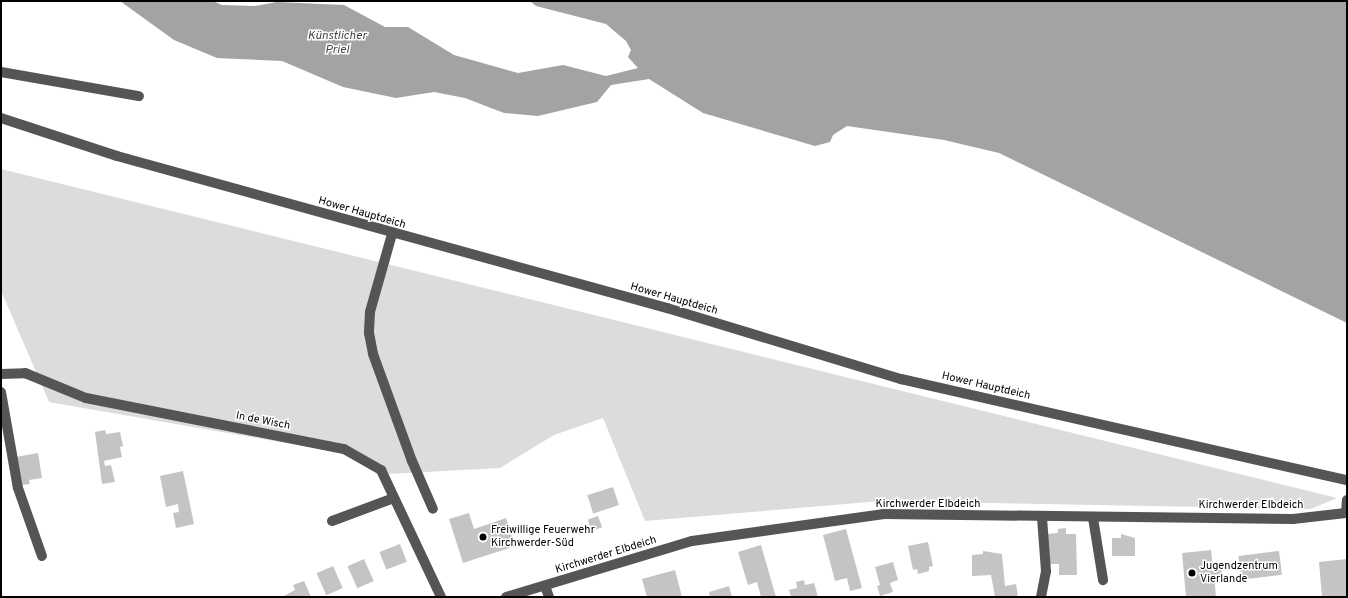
<!DOCTYPE html>
<html>
<head>
<meta charset="utf-8">
<style>
  body { margin:0 }
  #map { position:relative; width:1348px; height:598px; overflow:hidden; background:#fff; font-family:Overpass,sans-serif }
  div>[style] { position:absolute }
  .green>* { inset:0; background:#dcdcdc }
  .water>* { inset:0; background:#a3a3a3 }
  .building>* { inset:0; background:#c4c4c4; transform-origin:0 0 }
  .minor>* { height:10px; margin:-5px; padding:0 5px; transform-origin:5px; border-radius:5px; background:#555 }
  .dots>* { width:11px; height:11px; translate:-50% -50%; box-sizing:border-box; border:2px solid #fff; border-radius:50% }
  span { translate:-50% -50%; white-space:nowrap; text-align:center; line-height:1.15; -webkit-text-stroke:3px #fff; paint-order:stroke }
  .street-label { font-size:11px; color:#000 }
  .poi-label { font-size:11px; color:#000 }
  .left { translate:0 -50%; text-align:left }
  .water-label { font-size:12px; color:#444; font-style:italic }
  .frame { position:absolute; inset:0; border:2px solid #000; pointer-events:none }
</style>
</head>
<body>
<div id="map">
  <div class="green">
    <div style="clip-path:polygon(1px 169px,1337px 498px,1311px 509px,881px 501px,645px 521px,603px 418px,554px 435px,500px 468px,388px 474px,343px 453px,49px 402px,2px 293px)"></div>
  </div>
  <div class="water">
    <div style="clip-path:polygon(120px 1px,213px 1px,222px 5px,255px 6px,277px 2px,344px 5px,385px 27px,408px 27px,454px 55px,518px 73px,563px 65px,606px 76px,638px 68px,628px 57px,631px 50px,626px 41px,606px 24px,536px 6px,530px 1px,1347px 1px,1347px 323px,999px 153px,944px 140px,847px 126px,833px 135px,830px 142px,815px 146px,703px 113px,649px 79px,611px 85px,597px 102px,538px 116px,504px 113px,465px 98px,434px 92px,396px 98px,343px 87px,282px 61px,217px 58px,174px 40px)"></div>
  </div>
  <div class="building">
    <div style="clip-path:polygon(105px 430px,106px 434px,120px 432px,123px 446px,120px 447px,122px 457px,104px 461px,105px 466px,111px 465px,115px 482px,102px 484px,95px 432px)"></div>
    <div style="clip-path:polygon(38px 453px,42px 478px,29px 480px,30px 484px,21px 485px,16px 457px)"></div>
    <div style="clip-path:polygon(183px 471px,194px 524px,176px 528px,173px 513px,179px 512px,178px 504px,166px 507px,160px 476px)"></div>
    <div style="left:613px;top:487px;width:19px;height:27px;rotate:72deg"></div>
    <div style="clip-path:polygon(469px 513px,474px 529px,506px 518px,515px 546px,463px 563px,449px 519px)"></div>
    <div style="left:598px;top:516px;width:12px;height:11px;rotate:70deg"></div>
    <div style="clip-path:polygon(1066px 528px,1066px 534px,1076px 534px,1077px 575px,1059px 575px,1059px 564px,1049px 564px,1047px 534px,1058px 533px,1058px 529px)"></div>
    <div style="clip-path:polygon(846px 529px,862px 588px,850px 591px,847px 578px,835px 581px,823px 535px)"></div>
    <div style="clip-path:polygon(1121px 534px,1135px 538px,1135px 556px,1112px 556px,1112px 538px,1121px 538px)"></div>
    <div style="clip-path:polygon(928px 542px,933px 566px,929px 567px,929px 571px,918px 574px,917px 569px,913px 570px,908px 546px)"></div>
    <div style="left:400px;top:544px;width:19px;height:22px;rotate:69deg"></div>
    <div style="clip-path:polygon(761px 545px,776px 597px,761px 597px,757px 582px,748px 585px,738px 552px)"></div>
    <div style="clip-path:polygon(1211px 550px,1213px 568px,1221px 567px,1222px 575px,1214px 575px,1216px 597px,1186px 597px,1182px 553px)"></div>
    <div style="clip-path:polygon(983px 551px,1002px 554px,1005px 586px,1016px 584px,1018px 597px,995px 597px,991px 575px,972px 576px,972px 555px,983px 554px)"></div>
    <div style="left:1279px;top:551px;width:24px;height:41px;rotate:83deg"></div>
    <div style="left:364px;top:559px;width:24px;height:18px;rotate:66deg"></div>
    <div style="clip-path:polygon(1347px 559px,1347px 597px,1322px 597px,1319px 562px)"></div>
    <div style="clip-path:polygon(893px 562px,898px 580px,890px 583px,893px 592px,880px 596px,877px 586px,880px 585px,875px 567px)"></div>
    <div style="left:333px;top:566px;width:24px;height:18px;rotate:66deg"></div>
    <div style="clip-path:polygon(675px 570px,682px 597px,647px 597px,642px 579px)"></div>
    <div style="clip-path:polygon(804px 580px,805px 585px,814px 583px,818px 597px,791px 597px,789px 590px,797px 588px,796px 582px)"></div>
    <div style="clip-path:polygon(304px 581px,311px 597px,282px 597px,295px 590px,293px 585px)"></div>
    <div style="clip-path:polygon(729px 586px,732px 597px,710px 597px,709px 592px)"></div>
  </div>
  <div class="minor">
    <div style="left:1px;top:72px;width:140px;rotate:9.9deg"></div>
    <div style="left:1px;top:118px;width:122px;rotate:18.1deg"></div>
    <div style="left:117px;top:156px;width:571px;rotate:15.45deg"></div>
    <div style="left:667px;top:308px;width:245px;rotate:16.9deg"></div>
    <div style="left:901px;top:379px;width:457px;rotate:12.8deg"></div>
    <div style="left:392px;top:234px;width:81px;rotate:105.8deg"></div>
    <div style="left:370px;top:312px;width:21px;rotate:93deg"></div>
    <div style="left:369px;top:333px;width:21px;rotate:79deg"></div>
    <div style="left:373px;top:354px;width:114px;rotate:70deg"></div>
    <div style="left:412px;top:461px;width:52px;rotate:66.4deg"></div>
    <div style="left:1px;top:374px;width:24px;rotate:-2deg"></div>
    <div style="left:25px;top:373px;width:66px;rotate:22.3deg"></div>
    <div style="left:86px;top:398px;width:263px;rotate:11.2deg"></div>
    <div style="left:344px;top:449px;width:43px;rotate:29.6deg"></div>
    <div style="left:381px;top:470px;width:140px;rotate:64.7deg"></div>
    <div style="left:1px;top:392px;width:97px;rotate:80deg"></div>
    <div style="left:18px;top:488px;width:72px;rotate:70.6deg"></div>
    <div style="left:1093px;top:518px;width:63px;rotate:80.8deg"></div>
    <div style="left:332px;top:521px;width:66px;rotate:-20.4deg"></div>
    <div style="left:545px;top:586px;width:12px;rotate:70deg"></div>
    <div style="left:506px;top:597px;width:194px;rotate:-16.8deg"></div>
    <div style="left:692px;top:541px;width:194px;rotate:-8deg"></div>
    <div style="left:884px;top:514px;width:409px;rotate:0.7deg"></div>
    <div style="left:1293px;top:519px;width:53px;rotate:-6.5deg"></div>
    <div style="left:1346px;top:513px;width:13px;rotate:-86deg"></div>
    <div style="left:1041px;top:597px;width:26px;rotate:-79deg"></div>
    <div style="left:1046px;top:571px;width:53px;rotate:-94.3deg"></div>
  </div>
  <div class="dots">
    <div style="left:483px;top:537px;background:#000"></div>
    <div style="left:1192px;top:573px;background:#000"></div>
  </div>
  <div class="street-label">
    <span style="left:362px;top:213px;rotate:16deg">Hower Hauptdeich</span>
    <span style="left:674px;top:299px;rotate:16deg">Hower Hauptdeich</span>
    <span style="left:986px;top:386px;rotate:13deg">Hower Hauptdeich</span>
    <span style="left:263px;top:421px;rotate:11deg">In de Wisch</span>
    <span style="left:928px;top:504px">Kirchwerder Elbdeich</span>
    <span style="left:1251px;top:505px">Kirchwerder Elbdeich</span>
    <span style="left:606px;top:555px;rotate:-17deg">Kirchwerder Elbdeich</span>
  </div>
  <div class="poi-label">
    <span class="left" style="left:491px;top:537px">Freiwillige Feuerwehr<br>Kirchwerder-Süd</span>
    <span class="left" style="left:1200px;top:573px">Jugendzentrum<br>Vierlande</span>
  </div>
  <div class="water-label">
    <span style="left:337px;top:44px">Künstlicher<br>Priel</span>
  </div>
  <div class="frame"></div>
</div>
</body>
</html>
